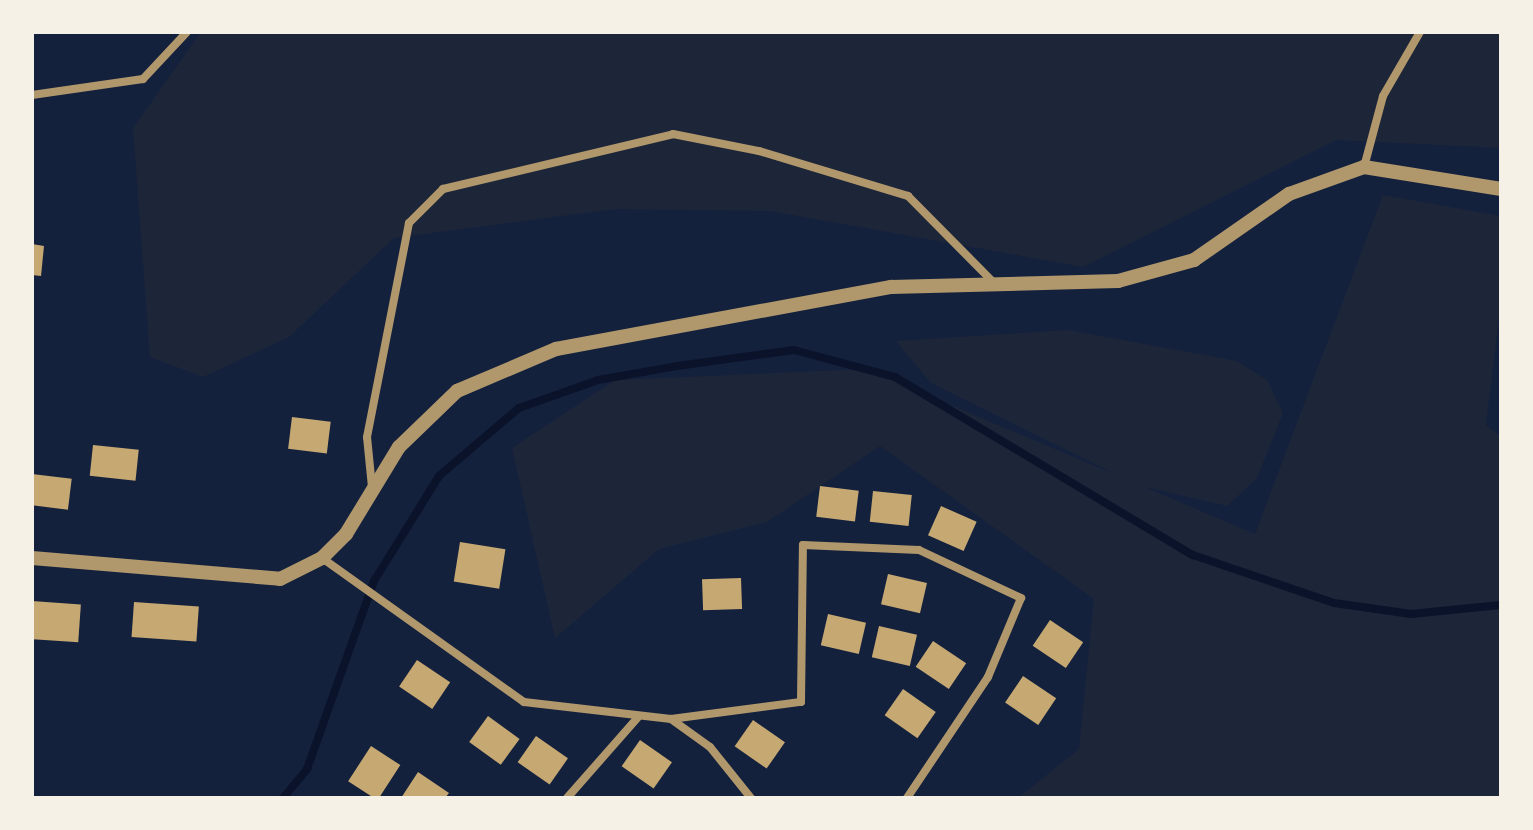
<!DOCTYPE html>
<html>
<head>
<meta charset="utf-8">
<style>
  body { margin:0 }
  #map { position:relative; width:1533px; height:830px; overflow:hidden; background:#14213d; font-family:"Open Sans",sans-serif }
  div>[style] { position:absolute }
  .green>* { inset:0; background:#1d2539 }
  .stream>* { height:8px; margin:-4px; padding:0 4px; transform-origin:4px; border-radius:4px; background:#0b132b }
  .building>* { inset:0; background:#c6a872; transform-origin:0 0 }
  .minor>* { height:8px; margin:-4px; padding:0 4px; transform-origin:4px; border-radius:4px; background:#b1986c }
  .tertiary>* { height:14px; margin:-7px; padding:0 7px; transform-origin:7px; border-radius:7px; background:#b1986c }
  span { translate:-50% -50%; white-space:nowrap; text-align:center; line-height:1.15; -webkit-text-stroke:6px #f6f1e7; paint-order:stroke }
  .frame { position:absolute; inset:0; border:34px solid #f6f1e7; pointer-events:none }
</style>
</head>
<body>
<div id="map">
  <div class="green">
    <div style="clip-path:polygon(201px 32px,1501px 32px,1501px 148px,1336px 140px,1083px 267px,770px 211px,616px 209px,394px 238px,289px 337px,203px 377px,150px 357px,133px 128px)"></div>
    <div style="clip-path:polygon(1383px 195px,1501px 216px,1501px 302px,1486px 425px,1501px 437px,1501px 798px,1018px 798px,1079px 749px,1094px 599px,880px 446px,767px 522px,659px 549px,555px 638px,512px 448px,615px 380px,865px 369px,1119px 476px,931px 383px,896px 341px,1068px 330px,1237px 361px,1267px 380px,1283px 413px,1257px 478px,1227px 506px,1145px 487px,1255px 534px)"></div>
  </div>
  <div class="stream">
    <div style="left:283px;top:798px;width:38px;rotate:-50deg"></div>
    <div style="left:307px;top:769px;width:200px;rotate:-70.4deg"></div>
    <div style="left:374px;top:581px;width:123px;rotate:-58.2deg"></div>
    <div style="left:439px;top:476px;width:105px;rotate:-40.4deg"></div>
    <div style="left:519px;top:408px;width:84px;rotate:-19.5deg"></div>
    <div style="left:598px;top:380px;width:80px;rotate:-10deg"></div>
    <div style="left:677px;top:366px;width:118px;rotate:-7.8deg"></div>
    <div style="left:794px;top:350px;width:105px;rotate:15deg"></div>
    <div style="left:895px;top:377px;width:347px;rotate:30.9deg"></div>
    <div style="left:1193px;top:555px;width:149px;rotate:18.8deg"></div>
    <div style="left:1334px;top:603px;width:78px;rotate:8.1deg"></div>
    <div style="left:1411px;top:614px;width:90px;rotate:-5.7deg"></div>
  </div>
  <div class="building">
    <div style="clip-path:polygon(32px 244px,44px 246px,41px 276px,32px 275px)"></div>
    <div style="left:292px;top:417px;width:39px;height:32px;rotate:7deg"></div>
    <div style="left:93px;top:445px;width:46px;height:31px;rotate:6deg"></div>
    <div style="left:32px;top:474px;width:40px;height:31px;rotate:7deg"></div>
    <div style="left:820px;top:486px;width:39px;height:31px;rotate:7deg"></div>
    <div style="left:873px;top:491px;width:39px;height:31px;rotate:6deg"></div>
    <div style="left:941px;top:506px;width:39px;height:32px;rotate:24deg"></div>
    <div style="left:460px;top:542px;width:46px;height:40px;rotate:9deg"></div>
    <div style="left:888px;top:574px;width:40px;height:31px;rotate:13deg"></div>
    <div style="left:741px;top:578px;width:31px;height:39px;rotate:88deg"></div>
    <div style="left:32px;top:601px;width:49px;height:38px;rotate:4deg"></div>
    <div style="left:134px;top:602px;width:65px;height:35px;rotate:4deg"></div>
    <div style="left:828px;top:614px;width:39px;height:32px;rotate:13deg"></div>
    <div style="left:1050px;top:620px;width:40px;height:31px;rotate:34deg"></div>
    <div style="left:879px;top:626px;width:39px;height:32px;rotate:13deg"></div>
    <div style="left:933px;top:641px;width:40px;height:31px;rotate:34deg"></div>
    <div style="left:417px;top:660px;width:40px;height:32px;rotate:34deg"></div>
    <div style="left:1023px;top:676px;width:40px;height:32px;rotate:34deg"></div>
    <div style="left:903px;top:689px;width:40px;height:32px;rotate:35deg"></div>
    <div style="left:488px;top:716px;width:39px;height:32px;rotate:36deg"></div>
    <div style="left:753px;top:720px;width:39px;height:32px;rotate:35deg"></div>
    <div style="left:536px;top:736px;width:39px;height:32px;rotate:35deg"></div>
    <div style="left:640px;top:740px;width:39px;height:32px;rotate:35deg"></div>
    <div style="left:371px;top:746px;width:35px;height:42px;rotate:33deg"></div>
    <div style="clip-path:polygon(418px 772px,449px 793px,445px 798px,401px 798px)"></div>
  </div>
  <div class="minor">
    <div style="left:32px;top:95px;width:112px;rotate:-8.2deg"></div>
    <div style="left:143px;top:79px;width:64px;rotate:-46.9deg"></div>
    <div style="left:1364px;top:167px;width:73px;rotate:-75deg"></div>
    <div style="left:1383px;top:96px;width:74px;rotate:-60deg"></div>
    <div style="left:372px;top:487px;width:50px;rotate:-95.7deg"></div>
    <div style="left:367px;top:437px;width:218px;rotate:-78.9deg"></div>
    <div style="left:409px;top:223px;width:48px;rotate:-45deg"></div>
    <div style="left:443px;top:189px;width:236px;rotate:-13.4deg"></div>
    <div style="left:673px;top:134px;width:88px;rotate:11.2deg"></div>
    <div style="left:759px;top:151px;width:156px;rotate:16.8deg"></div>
    <div style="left:908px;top:196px;width:122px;rotate:45.3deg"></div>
    <div style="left:322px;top:558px;width:248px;rotate:35.5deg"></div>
    <div style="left:524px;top:702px;width:148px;rotate:6.6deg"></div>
    <div style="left:671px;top:719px;width:48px;rotate:35.7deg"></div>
    <div style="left:710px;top:747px;width:65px;rotate:51.2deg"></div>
    <div style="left:671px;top:719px;width:131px;rotate:-7.5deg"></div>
    <div style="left:801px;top:702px;width:157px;rotate:-89.3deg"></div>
    <div style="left:803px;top:545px;width:116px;rotate:2.5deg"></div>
    <div style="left:919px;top:550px;width:113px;rotate:25.2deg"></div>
    <div style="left:1021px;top:598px;width:86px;rotate:112.7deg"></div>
    <div style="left:988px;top:677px;width:146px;rotate:123.8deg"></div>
    <div style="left:567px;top:798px;width:109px;rotate:-48.7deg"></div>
  </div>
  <div class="tertiary">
    <div style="left:32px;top:558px;width:249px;rotate:4.8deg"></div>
    <div style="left:280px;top:579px;width:47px;rotate:-26.6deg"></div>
    <div style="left:322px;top:558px;width:34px;rotate:-45deg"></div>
    <div style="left:346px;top:534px;width:102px;rotate:-58.7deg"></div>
    <div style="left:399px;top:447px;width:81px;rotate:-44deg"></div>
    <div style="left:457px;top:391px;width:108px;rotate:-23deg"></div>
    <div style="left:556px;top:349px;width:341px;rotate:-10.5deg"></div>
    <div style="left:891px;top:287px;width:227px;rotate:-1.5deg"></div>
    <div style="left:1118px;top:281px;width:79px;rotate:-15.4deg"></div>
    <div style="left:1194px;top:260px;width:116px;rotate:-34.8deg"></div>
    <div style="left:1289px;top:194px;width:80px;rotate:-19.8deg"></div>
    <div style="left:1364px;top:167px;width:139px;rotate:9.1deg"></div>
  </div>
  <div class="frame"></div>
</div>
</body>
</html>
